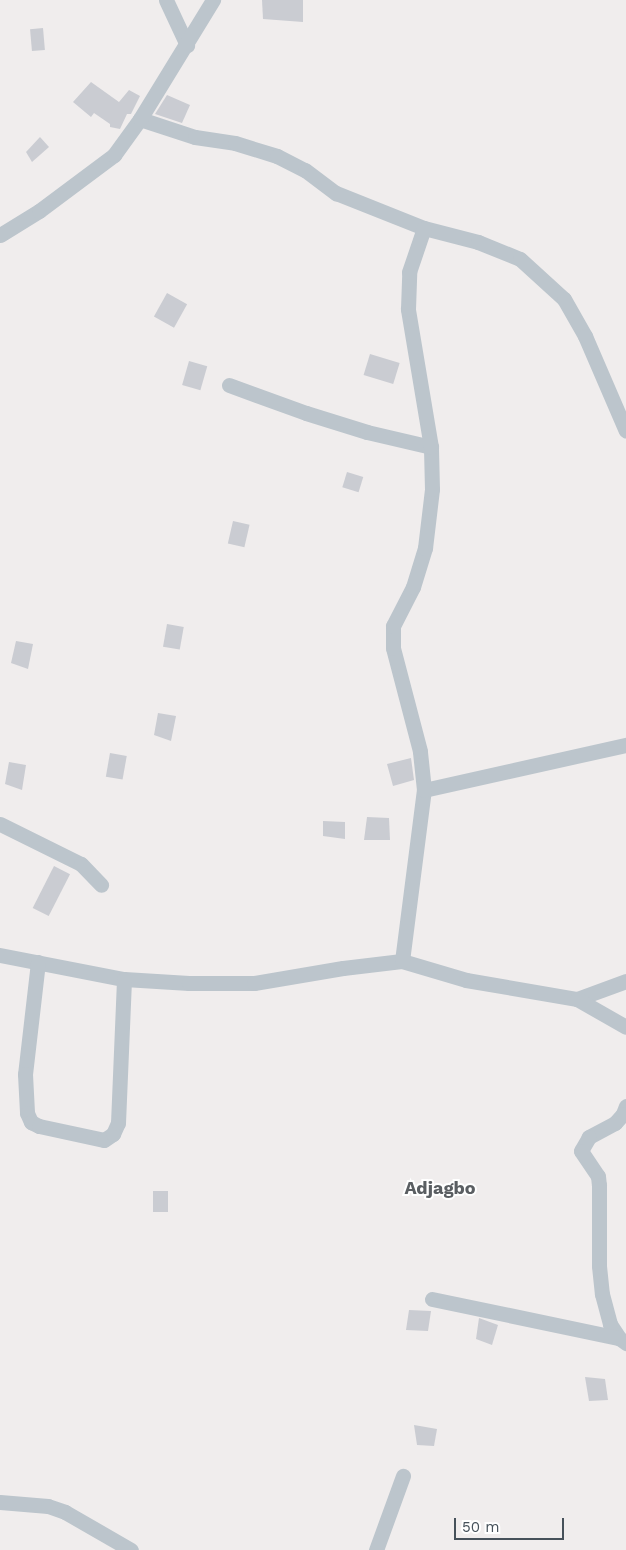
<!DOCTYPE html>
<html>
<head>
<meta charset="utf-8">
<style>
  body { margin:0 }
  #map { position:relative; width:626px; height:1550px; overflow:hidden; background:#f0eded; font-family:"Work Sans",sans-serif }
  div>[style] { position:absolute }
  .building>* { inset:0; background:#caccd2; transform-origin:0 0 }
  .minor>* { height:15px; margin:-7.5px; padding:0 7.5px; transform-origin:7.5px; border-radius:7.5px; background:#bcc5cc }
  span { translate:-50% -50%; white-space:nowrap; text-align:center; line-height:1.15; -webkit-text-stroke:4px #fff; paint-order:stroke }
  .quarter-label { font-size:18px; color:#5a5e62; font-weight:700 }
  .scale { position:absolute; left:454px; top:1518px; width:110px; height:22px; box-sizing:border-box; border:2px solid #46515a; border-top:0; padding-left:6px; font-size:15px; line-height:18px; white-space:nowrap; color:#46515a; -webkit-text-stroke:4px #fff; paint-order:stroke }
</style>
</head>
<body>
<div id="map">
  <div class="building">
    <div style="clip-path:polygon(262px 0,303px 0,303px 22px,263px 19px)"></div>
    <div style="left:43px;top:28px;width:22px;height:13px;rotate:85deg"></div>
    <div style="clip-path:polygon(91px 82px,119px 102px,129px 90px,140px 96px,131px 114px,127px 114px,120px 129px,110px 127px,110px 124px,94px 113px,91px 117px,73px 102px)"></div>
    <div style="clip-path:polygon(167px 95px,190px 105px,182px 123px,155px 114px)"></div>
    <div style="clip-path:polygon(40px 137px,49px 147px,32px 162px,26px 152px)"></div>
    <div style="left:167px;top:293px;width:23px;height:27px;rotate:29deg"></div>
    <div style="left:370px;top:354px;width:31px;height:22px;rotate:17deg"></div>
    <div style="left:189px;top:361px;width:19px;height:25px;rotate:16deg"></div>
    <div style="left:347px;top:472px;width:17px;height:16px;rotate:17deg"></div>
    <div style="left:233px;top:521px;width:17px;height:23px;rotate:13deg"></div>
    <div style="left:167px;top:624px;width:17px;height:23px;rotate:10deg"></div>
    <div style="clip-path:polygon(16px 641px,33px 644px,28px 669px,11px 663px)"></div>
    <div style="clip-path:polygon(158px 713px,176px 716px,171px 741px,154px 735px)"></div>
    <div style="left:110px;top:753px;width:17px;height:24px;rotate:10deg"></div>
    <div style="clip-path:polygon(411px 758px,414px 780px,393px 786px,387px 764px)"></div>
    <div style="clip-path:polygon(9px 762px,26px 765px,22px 790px,5px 784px)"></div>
    <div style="clip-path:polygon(367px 817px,389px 818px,390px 840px,364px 840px)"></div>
    <div style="clip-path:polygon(323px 821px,345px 822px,345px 839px,323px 836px)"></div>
    <div style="left:54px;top:866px;width:18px;height:47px;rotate:27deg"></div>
    <div style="left:153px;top:1191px;width:15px;height:21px"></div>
    <div style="clip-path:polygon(409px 1310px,431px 1311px,428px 1331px,406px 1330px)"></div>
    <div style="clip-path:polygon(479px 1318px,498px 1325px,492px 1345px,476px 1339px)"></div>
    <div style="clip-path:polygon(585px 1377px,605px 1379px,608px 1400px,589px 1401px)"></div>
    <div style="clip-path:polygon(414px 1425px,437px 1429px,434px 1446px,417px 1445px)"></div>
  </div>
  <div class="minor">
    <div style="left:166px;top:0;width:50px;rotate:65deg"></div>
    <div style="left:140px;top:119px;width:58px;rotate:18.1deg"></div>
    <div style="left:195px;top:137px;width:40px;rotate:8.5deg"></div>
    <div style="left:235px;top:143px;width:44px;rotate:17.2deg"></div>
    <div style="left:277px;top:156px;width:31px;rotate:27deg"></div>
    <div style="left:305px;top:170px;width:39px;rotate:37deg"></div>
    <div style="left:336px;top:193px;width:95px;rotate:21.7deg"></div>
    <div style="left:424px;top:228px;width:56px;rotate:14.5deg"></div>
    <div style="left:478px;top:242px;width:45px;rotate:22deg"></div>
    <div style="left:520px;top:259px;width:59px;rotate:42.3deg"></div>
    <div style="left:564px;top:299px;width:43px;rotate:60.4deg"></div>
    <div style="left:585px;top:336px;width:103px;rotate:66.7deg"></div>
    <div style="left:0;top:235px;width:46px;rotate:-31.6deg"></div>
    <div style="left:39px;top:211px;width:94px;rotate:-36.7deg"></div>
    <div style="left:114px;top:155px;width:44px;rotate:-54.2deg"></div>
    <div style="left:140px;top:119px;width:140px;rotate:-58.5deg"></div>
    <div style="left:229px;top:385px;width:82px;rotate:20deg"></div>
    <div style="left:306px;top:413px;width:64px;rotate:17.3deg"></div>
    <div style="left:367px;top:432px;width:66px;rotate:13.2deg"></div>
    <div style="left:424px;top:790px;width:207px;rotate:-12.6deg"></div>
    <div style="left:0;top:824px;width:90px;rotate:26.3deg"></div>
    <div style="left:81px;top:864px;width:29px;rotate:46deg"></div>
    <div style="left:0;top:955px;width:126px;rotate:11deg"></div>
    <div style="left:124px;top:979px;width:65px;rotate:3.5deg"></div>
    <div style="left:189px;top:983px;width:65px"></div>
    <div style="left:254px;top:983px;width:90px;rotate:-9.6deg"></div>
    <div style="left:343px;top:968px;width:59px;rotate:-6.8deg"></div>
    <div style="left:402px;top:961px;width:67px;rotate:16.5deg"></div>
    <div style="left:466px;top:980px;width:113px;rotate:9.7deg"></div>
    <div style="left:577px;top:999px;width:52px;rotate:-20.2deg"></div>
    <div style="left:402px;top:961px;width:172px;rotate:-82.7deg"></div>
    <div style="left:424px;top:790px;width:39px;rotate:-96deg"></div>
    <div style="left:420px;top:751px;width:106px;rotate:-104.7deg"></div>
    <div style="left:393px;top:648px;width:22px;rotate:-90deg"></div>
    <div style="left:393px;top:626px;width:44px;rotate:-62.9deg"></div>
    <div style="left:413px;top:587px;width:41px;rotate:-72.9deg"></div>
    <div style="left:425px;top:548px;width:59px;rotate:-83.2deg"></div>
    <div style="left:432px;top:489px;width:42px;rotate:-91.4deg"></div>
    <div style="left:431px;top:447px;width:140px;rotate:-99.5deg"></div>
    <div style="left:408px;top:309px;width:37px;rotate:-88deg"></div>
    <div style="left:409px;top:272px;width:46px;rotate:-71.2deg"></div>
    <div style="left:38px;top:962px;width:113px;rotate:96.6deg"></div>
    <div style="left:25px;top:1074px;width:39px;rotate:87deg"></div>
    <div style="left:27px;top:1113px;width:10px;rotate:66deg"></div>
    <div style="left:31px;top:1122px;width:9px;rotate:27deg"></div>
    <div style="left:39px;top:1126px;width:66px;rotate:12.2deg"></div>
    <div style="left:104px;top:1140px;width:11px;rotate:-34deg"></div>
    <div style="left:113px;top:1134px;width:12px;rotate:-66deg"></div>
    <div style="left:118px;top:1123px;width:144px;rotate:-87.6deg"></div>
    <div style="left:577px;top:999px;width:56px;rotate:29.7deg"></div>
    <div style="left:626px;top:1106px;width:9px;rotate:111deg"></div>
    <div style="left:623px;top:1114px;width:12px;rotate:132deg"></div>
    <div style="left:615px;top:1123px;width:30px;rotate:152deg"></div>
    <div style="left:589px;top:1137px;width:16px;rotate:120deg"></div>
    <div style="left:581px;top:1151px;width:30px;rotate:56deg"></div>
    <div style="left:598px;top:1176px;width:9px;rotate:84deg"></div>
    <div style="left:599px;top:1185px;width:81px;rotate:90deg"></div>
    <div style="left:599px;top:1266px;width:28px;rotate:84deg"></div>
    <div style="left:602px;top:1294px;width:31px;rotate:75deg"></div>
    <div style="left:610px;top:1324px;width:17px;rotate:57deg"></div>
    <div style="left:619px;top:1338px;width:9px;rotate:36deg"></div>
    <div style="left:432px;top:1299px;width:191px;rotate:11.8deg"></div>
    <div style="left:0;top:1502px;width:48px;rotate:4.8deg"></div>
    <div style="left:48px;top:1506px;width:18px;rotate:19deg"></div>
    <div style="left:65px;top:1512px;width:76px;rotate:29.9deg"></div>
    <div style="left:376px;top:1550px;width:79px;rotate:-70deg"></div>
  </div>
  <div class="quarter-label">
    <span style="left:440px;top:1188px">Adjagbo</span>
  </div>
  <div class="scale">50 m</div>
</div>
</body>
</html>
